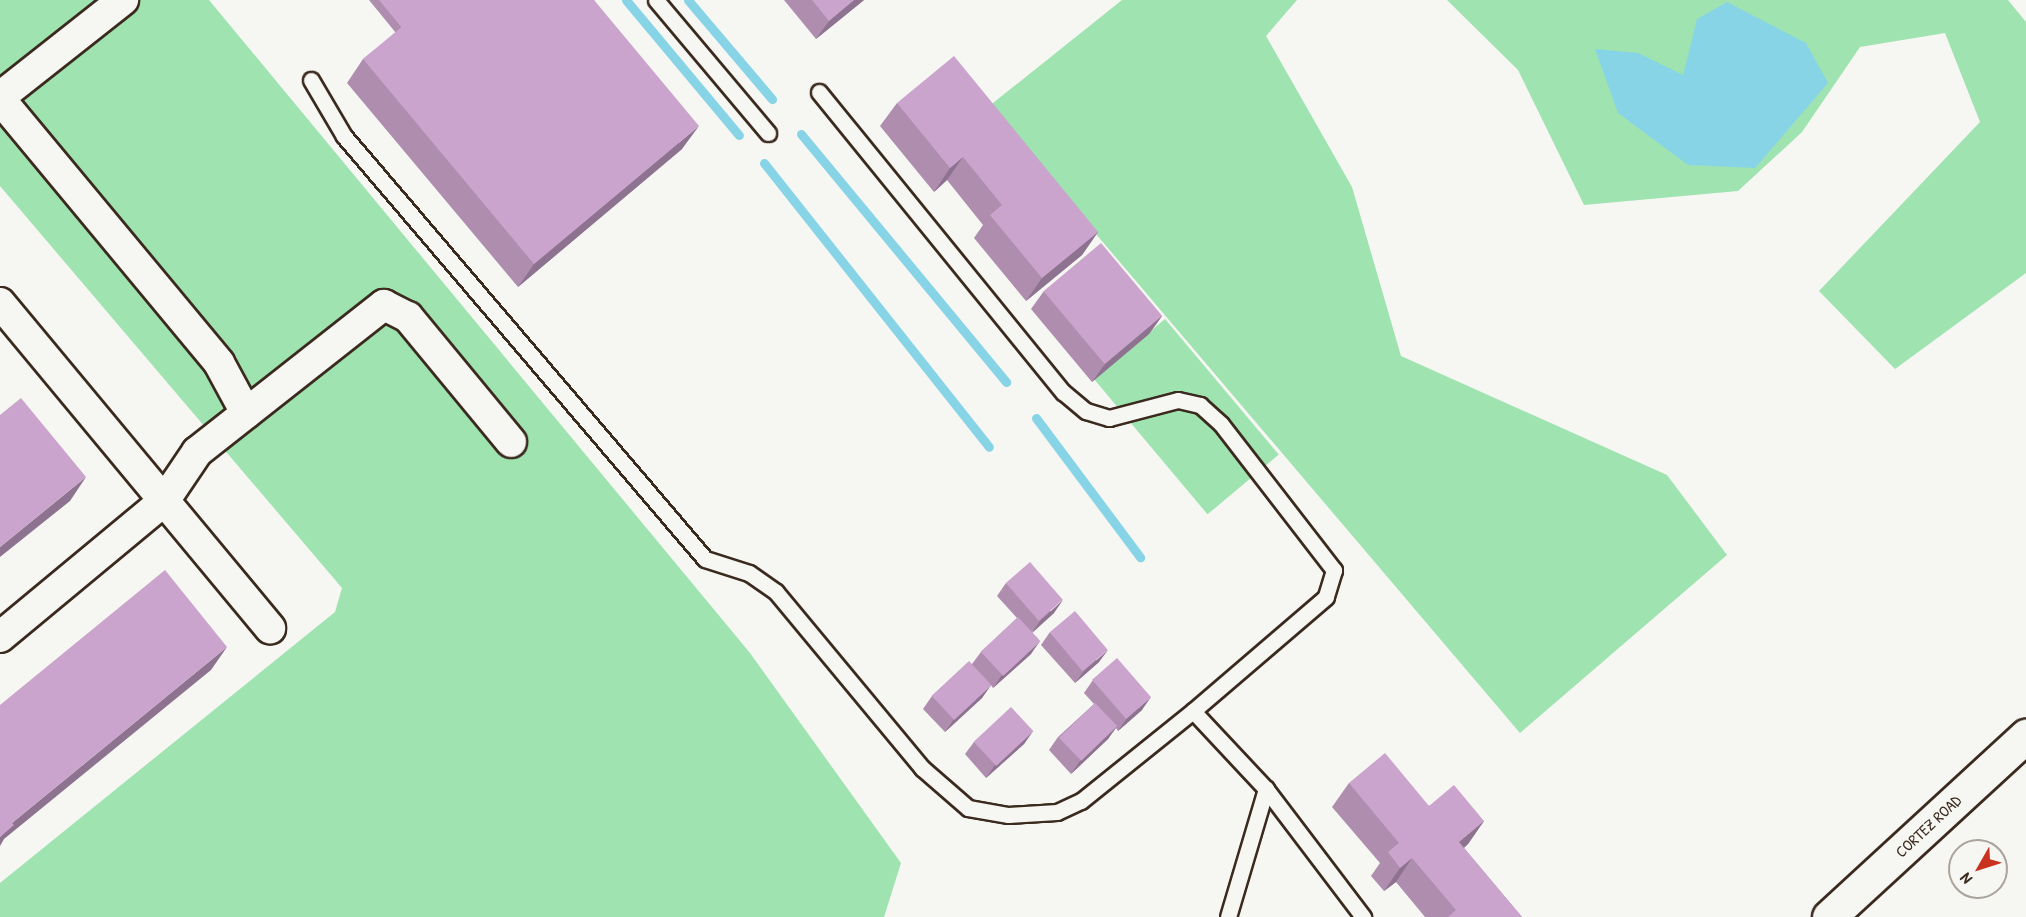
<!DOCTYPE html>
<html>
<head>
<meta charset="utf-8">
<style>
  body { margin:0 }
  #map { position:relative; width:2026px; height:917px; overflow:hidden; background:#f6f6f2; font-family:"Patrick Hand",sans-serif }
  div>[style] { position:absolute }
  .green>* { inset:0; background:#9ee3b0; transform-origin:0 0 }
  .water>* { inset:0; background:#88d4e7 }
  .stream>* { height:9px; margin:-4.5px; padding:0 4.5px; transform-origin:4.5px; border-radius:4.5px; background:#88d4e7 }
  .roads { filter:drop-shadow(2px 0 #3b2a1e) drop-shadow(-2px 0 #3b2a1e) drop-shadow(0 2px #3b2a1e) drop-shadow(0 -2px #3b2a1e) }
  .service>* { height:15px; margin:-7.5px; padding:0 7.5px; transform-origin:7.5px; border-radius:7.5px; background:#f6f6f2 }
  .minor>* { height:30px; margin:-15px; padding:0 15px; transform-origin:15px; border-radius:15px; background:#f6f6f2 }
  .tertiary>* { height:33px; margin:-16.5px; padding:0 16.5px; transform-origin:16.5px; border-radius:16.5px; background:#f6f6f2 }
  .wall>* { inset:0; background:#ae8daf }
  .shaded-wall>* { inset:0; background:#8d738f }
  .building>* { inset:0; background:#caa4cc; transform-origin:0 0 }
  span { translate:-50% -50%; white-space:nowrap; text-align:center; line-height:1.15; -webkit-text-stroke:6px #f6f6f2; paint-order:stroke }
  .street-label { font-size:16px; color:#3b2a1e }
  .north { position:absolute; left:1948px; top:839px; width:60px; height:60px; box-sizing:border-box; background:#f6f6f2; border:2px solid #aba49d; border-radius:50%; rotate:231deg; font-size:16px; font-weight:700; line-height:24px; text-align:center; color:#3b2a1e }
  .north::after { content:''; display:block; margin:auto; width:21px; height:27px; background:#c8321e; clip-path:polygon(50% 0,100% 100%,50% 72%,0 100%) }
</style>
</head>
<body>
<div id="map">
  <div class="green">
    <div style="clip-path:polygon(0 0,209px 0,750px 653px,901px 863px,884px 917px,0 917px,0 883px,335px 612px,342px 588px,0 186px)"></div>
    <div style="clip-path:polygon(1122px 0,1297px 0,1266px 36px,1352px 187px,1401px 356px,1667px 475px,1727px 555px,1520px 733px,988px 107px)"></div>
    <div style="clip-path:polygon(1447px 0,2008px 0,2026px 22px,2026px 273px,1895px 369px,1819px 291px,1980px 122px,1945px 33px,1860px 47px,1802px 132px,1738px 191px,1584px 205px,1518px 70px)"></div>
    <div style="left:1165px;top:319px;width:177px;height:93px;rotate:50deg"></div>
  </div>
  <div class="water">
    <div style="clip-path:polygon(1727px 2px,1806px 43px,1828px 83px,1755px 168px,1688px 165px,1618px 113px,1595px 49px,1638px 53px,1683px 75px,1697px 19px)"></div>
  </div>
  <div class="stream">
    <div style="left:626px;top:0;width:176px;rotate:50.1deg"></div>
    <div style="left:688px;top:0;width:130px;rotate:49.7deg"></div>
    <div style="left:801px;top:134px;width:322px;rotate:50.4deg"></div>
    <div style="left:764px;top:163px;width:362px;rotate:51.6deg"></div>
    <div style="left:1036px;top:418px;width:174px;rotate:53.2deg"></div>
  </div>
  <div class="roads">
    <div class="service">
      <div style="left:656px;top:0;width:174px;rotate:49.9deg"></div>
      <div style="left:311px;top:80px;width:65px;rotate:59.5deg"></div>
      <div style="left:344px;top:136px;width:556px;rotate:49.52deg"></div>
      <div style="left:705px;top:559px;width:46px;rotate:17.7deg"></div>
      <div style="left:749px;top:573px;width:33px;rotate:35deg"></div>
      <div style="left:776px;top:592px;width:229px;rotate:50.3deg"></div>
      <div style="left:922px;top:768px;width:61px;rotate:41deg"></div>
      <div style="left:968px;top:808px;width:41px;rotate:9.9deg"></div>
      <div style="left:1008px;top:815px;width:49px;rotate:-3.5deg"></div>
      <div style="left:1057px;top:812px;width:26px;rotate:-25deg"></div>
      <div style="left:1081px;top:801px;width:144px;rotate:-38.8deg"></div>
      <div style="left:819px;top:92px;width:387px;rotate:50.9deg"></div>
      <div style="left:1063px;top:392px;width:30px;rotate:40deg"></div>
      <div style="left:1086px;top:411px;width:24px;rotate:17deg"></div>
      <div style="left:1109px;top:418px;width:71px;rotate:-14.6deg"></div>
      <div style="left:1178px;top:400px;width:23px;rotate:13deg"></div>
      <div style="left:1200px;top:405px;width:28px;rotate:42deg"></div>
      <div style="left:1221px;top:424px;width:185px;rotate:52.3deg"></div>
      <div style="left:1334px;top:570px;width:28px;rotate:107deg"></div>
      <div style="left:1326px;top:597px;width:175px;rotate:139.4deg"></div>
      <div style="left:1193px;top:711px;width:107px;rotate:46.9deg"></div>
      <div style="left:1266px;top:789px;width:161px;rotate:52.8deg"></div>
      <div style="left:1228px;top:917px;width:134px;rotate:-73.5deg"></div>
    </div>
    <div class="minor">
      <div style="left:0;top:97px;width:157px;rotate:-38.3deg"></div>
      <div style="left:0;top:99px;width:343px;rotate:50.3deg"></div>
      <div style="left:219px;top:363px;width:57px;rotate:61.6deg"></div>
      <div style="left:0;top:303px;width:423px;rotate:50.3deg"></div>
      <div style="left:0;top:637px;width:213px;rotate:-39.7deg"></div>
      <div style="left:164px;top:501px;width:59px;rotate:-56deg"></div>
      <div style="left:197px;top:452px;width:238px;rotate:-38.2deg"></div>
      <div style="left:384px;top:305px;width:27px;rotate:27deg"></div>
      <div style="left:408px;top:317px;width:162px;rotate:50.5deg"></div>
    </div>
    <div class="tertiary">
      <div style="left:1829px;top:917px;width:268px;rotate:-42.6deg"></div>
    </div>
  </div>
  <div class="wall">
    <div style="clip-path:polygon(369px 0,594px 0,682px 149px,518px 287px,347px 83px,363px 59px,396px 33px)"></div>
    <div style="clip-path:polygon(784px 0,864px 0,816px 39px)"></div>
    <div style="clip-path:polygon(897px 103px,1098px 232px,1082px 255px,1026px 301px,974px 238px,983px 225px,947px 180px,934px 192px,880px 126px)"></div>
    <div style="clip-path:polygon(1044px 291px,1162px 316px,1149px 334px,1092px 382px,1031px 309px)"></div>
    <div style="clip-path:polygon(1006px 583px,1054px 613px,1032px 632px,1031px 654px,993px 688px,991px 685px,982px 698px,945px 732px,923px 709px,932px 696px,972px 664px,981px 652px,1017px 618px,997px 596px)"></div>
    <div style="clip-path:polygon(1050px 632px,1099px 662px,1075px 683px,1041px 645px)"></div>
    <div style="clip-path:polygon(1093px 680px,1142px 710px,1118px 731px,1116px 728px,1108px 739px,1071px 774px,1049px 750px,1058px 737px,1094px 704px,1084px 693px)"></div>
    <div style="clip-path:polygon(1033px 731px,1024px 744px,986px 778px,965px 754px,974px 742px)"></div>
    <div style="clip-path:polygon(1349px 783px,1484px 821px,1468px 844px,1464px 848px,1522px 917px,1425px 917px,1396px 882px,1384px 891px,1371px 876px,1380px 863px,1332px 807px)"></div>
  </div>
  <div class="shaded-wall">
    <div style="clip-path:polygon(854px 0,864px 0,816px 39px,829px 21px)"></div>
    <div style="clip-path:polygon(699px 126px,682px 149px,518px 287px,534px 264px)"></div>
    <div style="clip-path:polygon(963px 157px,947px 180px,934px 192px,950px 168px)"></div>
    <div style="clip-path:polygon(1098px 232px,1082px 255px,1026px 301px,1042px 278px)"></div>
    <div style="clip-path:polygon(1162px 316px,1149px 334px,1092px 382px,1105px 364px)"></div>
    <div style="clip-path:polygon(86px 477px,70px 501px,0 557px,0 547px)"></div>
    <div style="clip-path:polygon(1063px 600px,1054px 613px,1031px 634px,1040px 621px)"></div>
    <div style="clip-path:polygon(1040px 641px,1031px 654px,993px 688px,1002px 675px)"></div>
    <div style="clip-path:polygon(227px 647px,211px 670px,4px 839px,0 846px,0 837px,12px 823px)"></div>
    <div style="clip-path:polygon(1108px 650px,1099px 662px,1075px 683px,1084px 671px)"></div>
    <div style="clip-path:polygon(991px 685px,982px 698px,945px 732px,954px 719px)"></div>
    <div style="clip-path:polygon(1151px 697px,1142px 710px,1118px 731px,1127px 718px)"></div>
    <div style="clip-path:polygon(1117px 726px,1108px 739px,1071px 774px,1080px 761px)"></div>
    <div style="clip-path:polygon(1033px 731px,1024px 744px,986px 778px,995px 765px)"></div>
    <div style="clip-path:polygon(1484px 821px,1468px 844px,1443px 866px,1459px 842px)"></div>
    <div style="clip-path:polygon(1412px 858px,1396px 882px,1384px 891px,1400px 868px)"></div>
  </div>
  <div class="building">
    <div style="clip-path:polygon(379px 0,434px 0,402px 28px)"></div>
    <div style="clip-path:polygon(434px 0,594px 0,699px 126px,534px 264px,363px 59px)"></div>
    <div style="clip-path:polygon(812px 0,854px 0,829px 21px)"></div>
    <div style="clip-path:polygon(954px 56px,1098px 232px,1042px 278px,990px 215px,1002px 205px,963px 157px,950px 168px,897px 103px)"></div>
    <div style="left:1101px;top:243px;width:95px;height:75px;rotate:50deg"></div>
    <div style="clip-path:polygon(21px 398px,86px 477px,0 547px,0 415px)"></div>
    <div style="left:1030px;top:562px;width:50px;height:32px;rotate:49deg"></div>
    <div style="clip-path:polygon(165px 570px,227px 647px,12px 823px,14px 825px,0 837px,0 705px)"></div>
    <div style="left:1075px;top:611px;width:51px;height:33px;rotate:50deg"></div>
    <div style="left:1018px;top:617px;width:33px;height:51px;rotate:47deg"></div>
    <div style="left:1117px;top:658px;width:52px;height:33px;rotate:49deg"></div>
    <div style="left:969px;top:661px;width:33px;height:51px;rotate:47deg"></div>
    <div style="left:1095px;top:703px;width:32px;height:50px;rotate:46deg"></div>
    <div style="left:1011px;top:707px;width:33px;height:51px;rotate:47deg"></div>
    <div style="clip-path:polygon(1385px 753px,1429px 806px,1454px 785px,1484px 821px,1459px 842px,1522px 917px,1448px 917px,1456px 910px,1412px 858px,1400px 868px,1388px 852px,1399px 843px,1349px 783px)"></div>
  </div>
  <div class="street-label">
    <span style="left:1928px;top:826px;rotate:-43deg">CORTEZ ROAD</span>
  </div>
  <div class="north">N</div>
</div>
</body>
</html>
